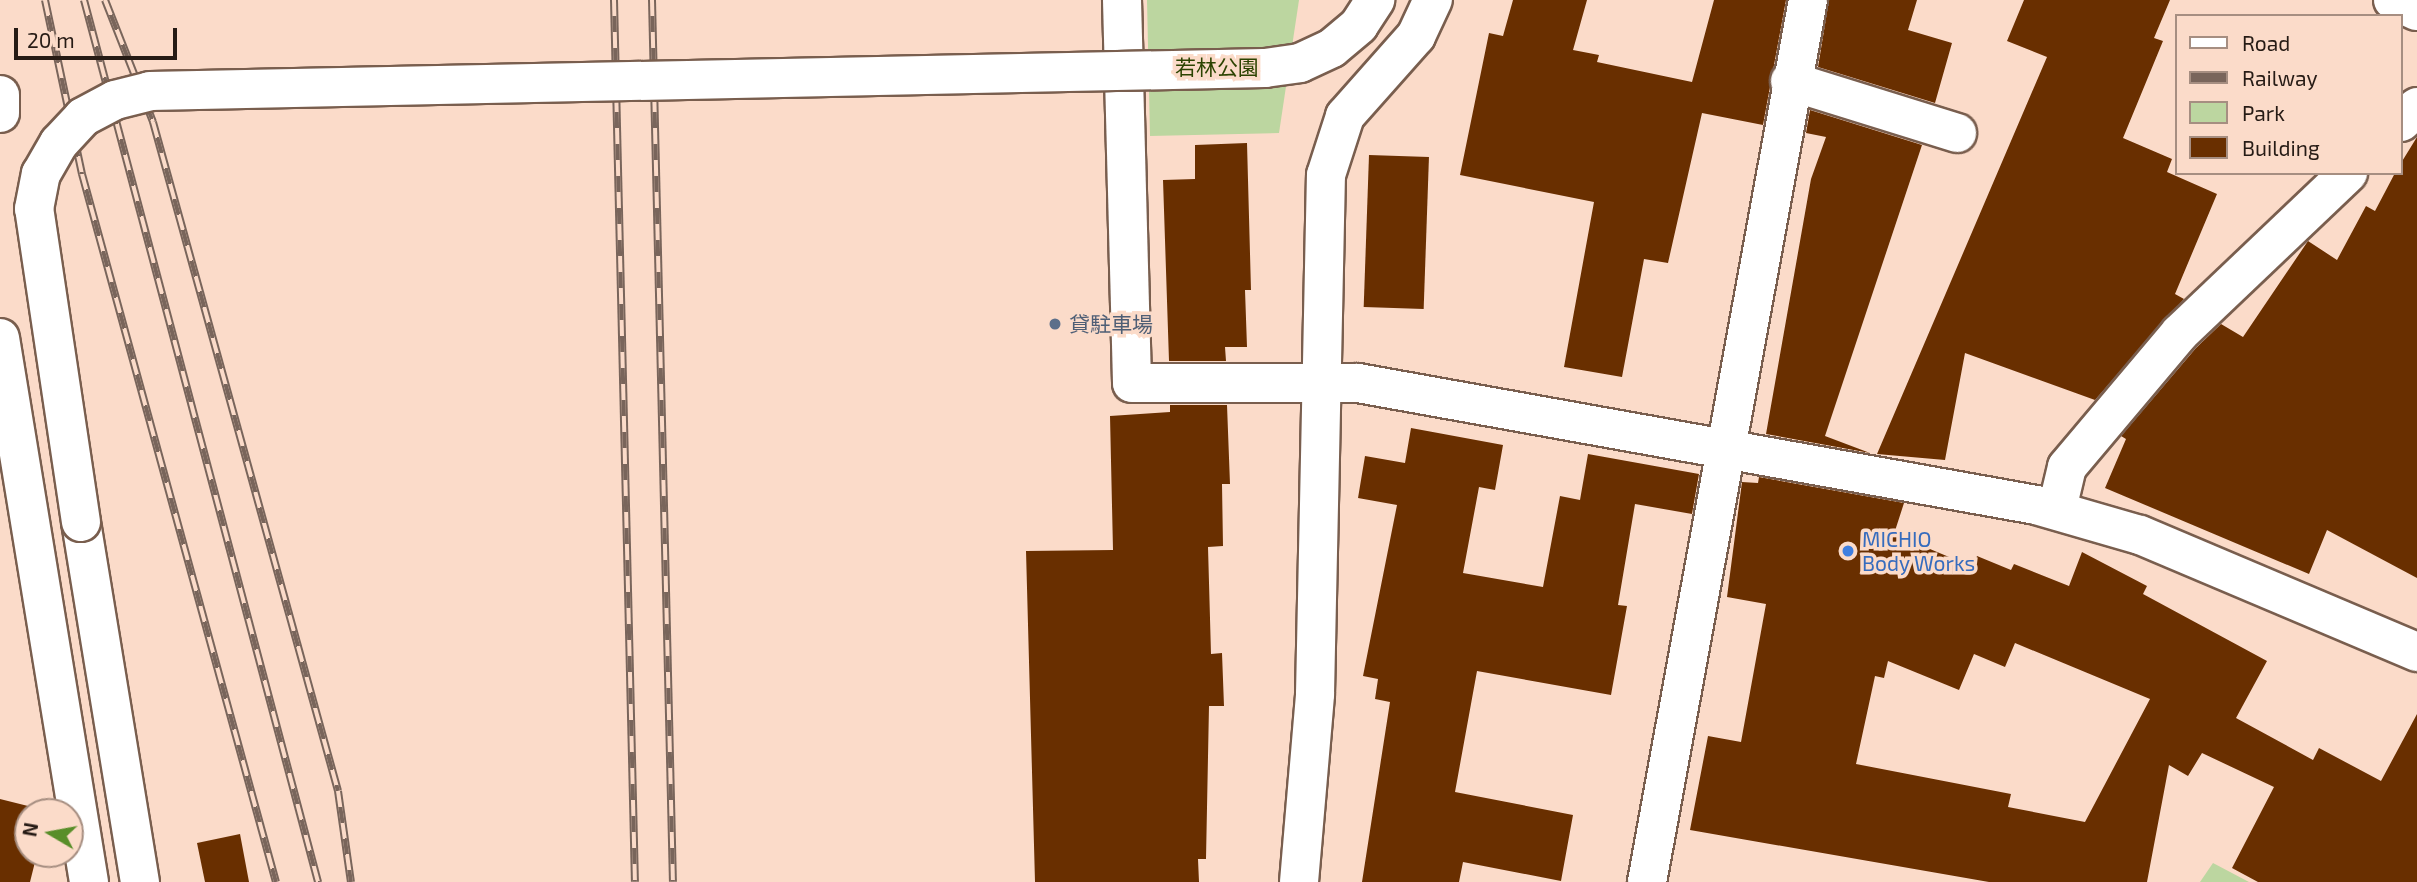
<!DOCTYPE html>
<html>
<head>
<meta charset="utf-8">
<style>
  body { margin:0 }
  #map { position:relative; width:2417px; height:882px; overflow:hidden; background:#fbdbc9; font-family:"Exo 2","Noto Sans JP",sans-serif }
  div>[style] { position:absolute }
  .green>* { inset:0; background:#bcd6a0 }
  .building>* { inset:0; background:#692f00; transform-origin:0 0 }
  .roads { filter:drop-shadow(2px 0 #795e4e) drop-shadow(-2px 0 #795e4e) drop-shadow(0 2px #795e4e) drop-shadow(0 -2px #795e4e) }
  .minor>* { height:38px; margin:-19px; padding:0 19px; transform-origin:19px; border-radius:19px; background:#fff }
  .tertiary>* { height:38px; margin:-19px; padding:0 19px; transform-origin:19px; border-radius:19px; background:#fff }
  .rail>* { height:8px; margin-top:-4px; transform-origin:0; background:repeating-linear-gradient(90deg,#fbdbc9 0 16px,#79655b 0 32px); box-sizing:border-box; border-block:2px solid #79655b }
  .bridges { filter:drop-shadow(2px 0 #795e4e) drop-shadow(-2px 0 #795e4e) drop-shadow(0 2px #795e4e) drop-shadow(0 -2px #795e4e) }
  .tertiary-bridge>* { height:38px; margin:-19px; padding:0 19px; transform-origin:19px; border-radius:19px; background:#fff }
  .dots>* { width:19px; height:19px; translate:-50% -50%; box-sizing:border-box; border:4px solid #fbdbc9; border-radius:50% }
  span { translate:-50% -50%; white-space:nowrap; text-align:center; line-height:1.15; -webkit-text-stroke:7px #fbdbc9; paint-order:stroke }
  .park-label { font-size:21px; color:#2c4301 }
  .service-label { font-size:21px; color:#4e5e75 }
  .left { translate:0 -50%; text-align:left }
  .shop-label { font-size:21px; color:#366cbe }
  .legend { position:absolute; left:2175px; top:14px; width:228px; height:161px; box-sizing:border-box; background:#fbdbc9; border:2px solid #a68e81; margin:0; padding:9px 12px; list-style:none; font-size:21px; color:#261b15 }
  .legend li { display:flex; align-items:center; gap:14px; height:35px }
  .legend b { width:35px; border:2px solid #a68e81 }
  .north { position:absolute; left:14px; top:798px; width:70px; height:70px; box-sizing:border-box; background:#fbdbc9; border:2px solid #a68e81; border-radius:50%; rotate:280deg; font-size:19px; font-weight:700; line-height:28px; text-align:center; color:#261b15 }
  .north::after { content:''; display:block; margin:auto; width:24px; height:32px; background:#588e29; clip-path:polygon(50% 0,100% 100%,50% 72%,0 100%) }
  .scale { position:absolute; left:14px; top:28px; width:163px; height:32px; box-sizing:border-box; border:4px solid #261b15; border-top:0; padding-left:9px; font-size:21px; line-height:24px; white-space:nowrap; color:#261b15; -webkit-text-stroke:5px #fbdbc9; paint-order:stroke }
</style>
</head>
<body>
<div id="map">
  <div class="green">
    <div style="clip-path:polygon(1147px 0,1299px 0,1279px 133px,1150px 136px)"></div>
    <div style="clip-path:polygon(2213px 863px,2249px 882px,2200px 882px)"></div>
  </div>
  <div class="building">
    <div style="clip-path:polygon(1513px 0,1587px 0,1573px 50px,1599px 55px,1597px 62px,1692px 82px,1714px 0,1786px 0,1763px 125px,1702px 113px,1668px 263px,1644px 259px,1622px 377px,1564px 367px,1594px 202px,1460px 175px,1489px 33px,1503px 36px)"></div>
    <div style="clip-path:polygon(1829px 0,1917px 0,1908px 30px,1952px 43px,1935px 103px,1818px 67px)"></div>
    <div style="clip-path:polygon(2024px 0,2170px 0,2154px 38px,2163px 41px,2123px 138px,2172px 159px,2167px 172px,2217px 194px,2175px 294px,2184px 299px,2095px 400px,1965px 353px,1945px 460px,1877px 454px,2047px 57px,2007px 41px)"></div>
    <div style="clip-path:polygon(1810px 110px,1922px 145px,1825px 436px,1870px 453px,1766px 434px,1811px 179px,1826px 137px,1806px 133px)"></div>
    <div style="clip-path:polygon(2417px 137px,2417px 578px,2327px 530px,2309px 574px,2105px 488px,2126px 439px,2121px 436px,2196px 348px,2221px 324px,2243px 337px,2308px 241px,2337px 260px,2366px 206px,2375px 211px,2395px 173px,2401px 173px,2401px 163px)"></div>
    <div style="clip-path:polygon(1247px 143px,1251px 290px,1245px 290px,1247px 347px,1225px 347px,1226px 361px,1169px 361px,1163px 180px,1195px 179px,1195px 145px)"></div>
    <div style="left:1369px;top:155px;width:60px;height:152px;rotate:2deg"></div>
    <div style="clip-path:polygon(1170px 405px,1227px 405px,1230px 484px,1222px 484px,1223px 546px,1208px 547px,1211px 654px,1222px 653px,1224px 706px,1209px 706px,1206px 859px,1198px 859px,1199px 882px,1035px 882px,1026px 551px,1113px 550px,1110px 416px,1170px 412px)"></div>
    <div style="clip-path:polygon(1411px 428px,1503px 445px,1495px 490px,1479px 487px,1463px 573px,1543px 587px,1560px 496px,1580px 500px,1588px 454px,1699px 474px,1692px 514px,1635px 504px,1618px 605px,1627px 606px,1611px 695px,1477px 671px,1455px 792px,1573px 815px,1561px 881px,1463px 862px,1459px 882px,1362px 882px,1390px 702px,1375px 699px,1378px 679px,1363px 676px,1397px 505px,1358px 498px,1365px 456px,1405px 463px)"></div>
    <div style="clip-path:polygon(evenodd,1759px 477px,1904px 503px,1894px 534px,1973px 567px,1977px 556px,2011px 570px,2014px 564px,2069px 586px,2082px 552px,2147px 586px,2143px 594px,2267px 661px,2236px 718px,2313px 760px,2319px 748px,2381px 781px,2417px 714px,2417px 882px,2258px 882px,2232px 868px,2274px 787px,2202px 753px,2188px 776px,2169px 765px,2147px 882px,1989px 882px,1690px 830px,1708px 736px,1741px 742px,1766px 604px,1727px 597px,1742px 482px,1758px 483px,1759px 477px,2015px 643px,2150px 699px,2085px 822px,2008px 807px,2011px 794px,1856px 764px,1875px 676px,1884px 678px,1888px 661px,1959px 690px,1974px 654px,2005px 667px,2015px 643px)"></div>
    <div style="clip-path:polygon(0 799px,48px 811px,28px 812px,28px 854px,37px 854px,30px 882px,0 882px)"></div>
    <div style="clip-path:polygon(240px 834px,249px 882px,205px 882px,197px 843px)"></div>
  </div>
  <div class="roads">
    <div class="minor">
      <div style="left:1122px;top:0;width:383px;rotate:88.5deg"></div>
      <div style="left:1132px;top:383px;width:226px"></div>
      <div style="left:1358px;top:383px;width:689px;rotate:10.2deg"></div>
      <div style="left:2036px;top:505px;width:108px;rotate:16.1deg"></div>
      <div style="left:2140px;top:535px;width:301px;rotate:22.9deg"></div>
      <div style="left:2393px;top:0;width:26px;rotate:25deg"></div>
      <div style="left:1790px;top:81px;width:175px;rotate:17.3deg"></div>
      <div style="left:0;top:95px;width:18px;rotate:90deg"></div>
      <div style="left:2401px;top:122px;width:22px;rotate:-43deg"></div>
      <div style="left:2057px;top:509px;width:43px;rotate:-76.6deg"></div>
      <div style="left:2067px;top:467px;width:175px;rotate:-49.9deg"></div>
      <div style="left:2180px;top:333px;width:232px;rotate:-43.6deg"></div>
      <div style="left:1299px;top:882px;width:189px;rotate:-85.1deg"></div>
      <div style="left:1315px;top:694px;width:519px;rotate:-88.79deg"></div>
      <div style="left:1326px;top:175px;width:62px;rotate:-72.1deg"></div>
      <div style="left:1345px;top:116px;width:107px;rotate:-48.4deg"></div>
      <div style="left:1416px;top:36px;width:40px;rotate:-65deg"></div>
      <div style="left:1647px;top:882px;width:897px;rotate:-79.66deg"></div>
    </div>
    <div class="tertiary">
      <div style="left:0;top:338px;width:551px;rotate:80.71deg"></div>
      <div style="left:81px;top:522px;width:365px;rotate:80.7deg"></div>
    </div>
  </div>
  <div class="rail">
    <div style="left:45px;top:0;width:178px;rotate:78deg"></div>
    <div style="left:82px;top:174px;width:734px;rotate:74.68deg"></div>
    <div style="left:84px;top:0;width:913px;rotate:75.14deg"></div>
    <div style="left:105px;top:0;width:131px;rotate:68.5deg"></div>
    <div style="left:153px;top:122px;width:694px;rotate:74.54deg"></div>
    <div style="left:338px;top:791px;width:92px;rotate:81.9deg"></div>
    <div style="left:614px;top:0;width:882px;rotate:88.64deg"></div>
    <div style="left:652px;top:0;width:882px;rotate:88.64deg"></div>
  </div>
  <div class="bridges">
    <div class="tertiary-bridge">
      <div style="left:81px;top:522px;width:317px;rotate:-98.5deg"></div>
      <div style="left:34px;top:209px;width:36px;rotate:-79deg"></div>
      <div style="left:41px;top:174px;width:36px;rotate:-60deg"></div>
      <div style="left:59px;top:143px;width:35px;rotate:-47deg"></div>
      <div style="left:83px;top:117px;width:36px;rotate:-28deg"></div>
      <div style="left:115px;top:100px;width:36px;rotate:-14deg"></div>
      <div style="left:150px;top:91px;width:1115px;rotate:-1.18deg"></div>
      <div style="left:1265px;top:68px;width:35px;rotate:-8deg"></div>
      <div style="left:1300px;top:63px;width:35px;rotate:-25deg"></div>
      <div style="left:1332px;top:48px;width:35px;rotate:-40deg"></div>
      <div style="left:1359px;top:25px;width:30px;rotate:-57deg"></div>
    </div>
  </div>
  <div class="dots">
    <div style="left:1055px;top:324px;background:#5c6f8a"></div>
    <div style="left:1848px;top:551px;background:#3f7fe0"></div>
  </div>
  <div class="park-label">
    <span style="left:1217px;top:67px">若林公園</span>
  </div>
  <div class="service-label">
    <span class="left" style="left:1069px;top:324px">貸駐車場</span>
  </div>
  <div class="shop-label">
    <span class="left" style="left:1862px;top:551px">MICHIO<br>Body Works</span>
  </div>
  <ul class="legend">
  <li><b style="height:9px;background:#fff"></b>Road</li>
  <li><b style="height:9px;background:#79655b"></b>Railway</li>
  <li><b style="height:19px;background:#bcd6a0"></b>Park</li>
  <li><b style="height:19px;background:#692f00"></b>Building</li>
  </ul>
  <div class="north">N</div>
  <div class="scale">20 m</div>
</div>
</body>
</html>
